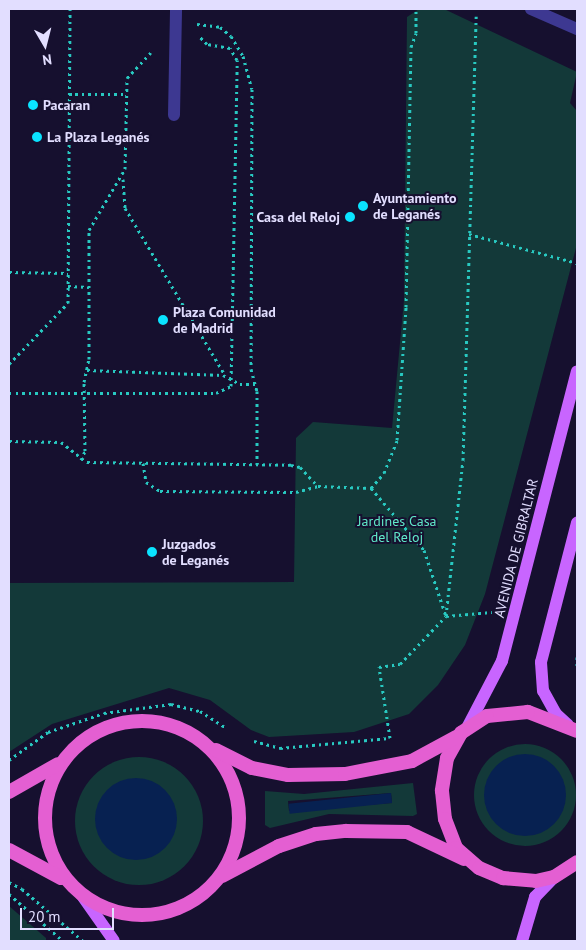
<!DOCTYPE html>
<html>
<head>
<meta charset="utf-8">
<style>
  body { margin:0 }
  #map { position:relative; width:586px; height:950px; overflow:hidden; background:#16102f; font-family:"PT Sans",sans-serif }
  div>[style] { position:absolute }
  .green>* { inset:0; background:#133939 }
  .round { border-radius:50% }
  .water>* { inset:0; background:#072151; transform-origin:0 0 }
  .path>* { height:3px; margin-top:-1.5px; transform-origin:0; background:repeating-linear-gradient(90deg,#28c9c1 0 2.5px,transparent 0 6.5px) }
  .service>* { height:12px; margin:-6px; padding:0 6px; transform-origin:6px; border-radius:6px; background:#3d3891 }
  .minor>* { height:12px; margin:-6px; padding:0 6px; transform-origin:6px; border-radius:6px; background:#3d3891 }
  .primary>* { height:12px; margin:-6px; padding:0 6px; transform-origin:6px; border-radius:6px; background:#c865ff }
  .trunk>* { height:14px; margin:-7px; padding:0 7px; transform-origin:7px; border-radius:7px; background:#e45fd2 }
  .trunk>.ring { margin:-7px; padding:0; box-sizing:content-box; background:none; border:14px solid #e45fd2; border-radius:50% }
  .dots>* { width:14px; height:14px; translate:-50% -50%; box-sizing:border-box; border:2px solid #16102f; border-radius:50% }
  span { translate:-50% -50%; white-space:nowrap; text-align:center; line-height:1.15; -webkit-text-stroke:4px #16102f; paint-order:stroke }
  .poi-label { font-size:14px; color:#e2deff; font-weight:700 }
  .left { translate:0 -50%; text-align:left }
  .right { translate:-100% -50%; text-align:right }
  .park-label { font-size:14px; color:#60e9c9 }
  .street-label { font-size:14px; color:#e2deff }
  .frame { position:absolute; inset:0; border:10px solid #e2deff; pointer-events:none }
  .north { position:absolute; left:20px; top:20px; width:50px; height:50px; -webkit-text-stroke:4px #16102f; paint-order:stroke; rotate:172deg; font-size:14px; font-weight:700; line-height:20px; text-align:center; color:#e2deff }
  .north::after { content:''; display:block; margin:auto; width:18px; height:22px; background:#e2deff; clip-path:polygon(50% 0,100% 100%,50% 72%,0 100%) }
  .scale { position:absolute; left:20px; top:908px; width:94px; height:22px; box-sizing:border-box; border:2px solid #e2deff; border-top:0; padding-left:6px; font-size:15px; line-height:18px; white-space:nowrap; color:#e2deff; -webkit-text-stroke:4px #16102f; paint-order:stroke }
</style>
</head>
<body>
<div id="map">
  <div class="green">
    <div style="clip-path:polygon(444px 9px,577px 72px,570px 103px,577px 111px,577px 244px,485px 594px,465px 645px,438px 685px,409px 714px,354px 732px,269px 737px,251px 730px,210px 700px,169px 688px,52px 724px,9px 752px,9px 583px,294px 582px,296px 438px,313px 422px,392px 428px,404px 300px,407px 17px,419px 9px)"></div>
    <div class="round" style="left:474px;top:744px;width:102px;height:102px"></div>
    <div class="round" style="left:75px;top:757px;width:128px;height:128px"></div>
    <div style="clip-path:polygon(evenodd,413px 783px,417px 814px,413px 816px,329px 814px,270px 828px,265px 825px,265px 791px,304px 794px,413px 783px,391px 793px,392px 803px,289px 811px,288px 801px,391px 793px)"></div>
    <div style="clip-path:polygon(9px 906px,46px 938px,46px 941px,9px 941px)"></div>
  </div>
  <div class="water">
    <div class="round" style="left:484px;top:754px;width:82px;height:82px"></div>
    <div class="round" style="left:95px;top:778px;width:82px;height:82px"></div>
    <div style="left:391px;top:793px;width:10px;height:103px;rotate:84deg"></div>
  </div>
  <div class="path">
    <div style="left:197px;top:24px;width:23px;rotate:7deg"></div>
    <div style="left:220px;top:27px;width:14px;rotate:39deg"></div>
    <div style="left:231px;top:36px;width:23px;rotate:59deg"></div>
    <div style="left:243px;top:56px;width:34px;rotate:75deg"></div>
    <div style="left:252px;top:89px;width:280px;rotate:90.2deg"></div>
    <div style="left:251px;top:369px;width:23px;rotate:75deg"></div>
    <div style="left:257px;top:391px;width:75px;rotate:90deg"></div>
    <div style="left:69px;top:94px;width:58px"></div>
    <div style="left:123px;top:179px;width:29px;rotate:86deg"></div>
    <div style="left:125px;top:208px;width:195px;rotate:59.1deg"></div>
    <div style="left:469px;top:234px;width:112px;rotate:15deg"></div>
    <div style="left:9px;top:272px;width:59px;rotate:1deg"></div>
    <div style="left:68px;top:286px;width:21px;rotate:3deg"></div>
    <div style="left:9px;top:364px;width:85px;rotate:-46deg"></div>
    <div style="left:68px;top:303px;width:294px;rotate:-89.6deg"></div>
    <div style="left:87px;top:370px;width:136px;rotate:2.1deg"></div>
    <div style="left:223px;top:375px;width:19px;rotate:28deg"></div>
    <div style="left:240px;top:384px;width:16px"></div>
    <div style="left:9px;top:393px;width:207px"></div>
    <div style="left:216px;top:393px;width:17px;rotate:-25deg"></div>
    <div style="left:231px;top:386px;width:326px;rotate:-88.9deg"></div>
    <div style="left:237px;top:60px;width:14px;rotate:-120deg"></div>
    <div style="left:230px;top:48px;width:23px;rotate:-170deg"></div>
    <div style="left:207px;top:44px;width:10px;rotate:-135deg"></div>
    <div style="left:9px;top:441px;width:52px;rotate:1.1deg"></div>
    <div style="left:61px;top:442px;width:33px;rotate:38deg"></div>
    <div style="left:87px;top:462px;width:204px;rotate:0.8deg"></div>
    <div style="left:291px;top:465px;width:9px;rotate:13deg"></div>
    <div style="left:300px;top:467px;width:26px;rotate:47deg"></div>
    <div style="left:318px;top:486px;width:53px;rotate:2.2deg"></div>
    <div style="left:371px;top:488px;width:82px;rotate:49.5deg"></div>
    <div style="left:424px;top:550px;width:70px;rotate:71.6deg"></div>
    <div style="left:446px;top:616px;width:46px;rotate:-5deg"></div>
    <div style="left:81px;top:460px;width:10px;rotate:-66deg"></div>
    <div style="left:85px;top:451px;width:69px;rotate:-90.8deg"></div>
    <div style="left:84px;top:382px;width:24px;rotate:-78deg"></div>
    <div style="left:89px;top:359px;width:129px;rotate:-90deg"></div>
    <div style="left:89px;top:230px;width:71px;rotate:-59.5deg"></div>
    <div style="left:125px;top:169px;width:91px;rotate:-88.7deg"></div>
    <div style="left:127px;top:78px;width:35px;rotate:-47deg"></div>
    <div style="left:143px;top:463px;width:19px;rotate:81deg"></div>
    <div style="left:146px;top:482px;width:17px;rotate:33deg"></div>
    <div style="left:160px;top:491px;width:136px;rotate:0.4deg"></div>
    <div style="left:296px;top:492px;width:23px;rotate:-15deg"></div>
    <div style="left:371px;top:488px;width:20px;rotate:-49deg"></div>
    <div style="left:384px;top:473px;width:35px;rotate:-68deg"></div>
    <div style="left:397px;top:440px;width:133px;rotate:-86.1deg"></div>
    <div style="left:406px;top:307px;width:260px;rotate:-88.9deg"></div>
    <div style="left:411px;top:47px;width:15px;rotate:-70deg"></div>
    <div style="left:416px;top:33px;width:24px;rotate:-90deg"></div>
    <div style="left:577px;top:657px;width:9px;rotate:90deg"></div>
    <div style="left:254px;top:741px;width:27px;rotate:15deg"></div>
    <div style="left:280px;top:748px;width:110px;rotate:-5.2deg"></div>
    <div style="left:390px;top:738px;width:72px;rotate:-98.8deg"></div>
    <div style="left:379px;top:667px;width:21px;rotate:-8deg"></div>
    <div style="left:400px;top:664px;width:66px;rotate:-46.2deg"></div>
    <div style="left:446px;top:616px;width:157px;rotate:-83.8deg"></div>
    <div style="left:463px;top:460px;width:444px;rotate:-88.3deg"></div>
    <div style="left:9px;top:760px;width:48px;rotate:-35.7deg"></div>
    <div style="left:48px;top:732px;width:59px;rotate:-18.7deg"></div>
    <div style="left:104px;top:713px;width:68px;rotate:-7.7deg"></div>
    <div style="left:171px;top:704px;width:30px;rotate:14deg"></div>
    <div style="left:200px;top:711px;width:30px;rotate:33deg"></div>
    <div style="left:9px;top:882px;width:15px;rotate:28deg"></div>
    <div style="left:22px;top:889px;width:80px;rotate:40.4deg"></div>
    <div style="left:9px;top:894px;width:72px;rotate:41deg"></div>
  </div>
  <div class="service">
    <div style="left:174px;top:115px;width:106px;rotate:-88.9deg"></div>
  </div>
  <div class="minor">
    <div style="left:531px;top:9px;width:50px;rotate:23.5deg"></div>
  </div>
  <div class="primary">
    <div style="left:568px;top:725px;width:16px;rotate:-137deg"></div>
    <div style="left:556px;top:714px;width:26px;rotate:-119deg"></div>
    <div style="left:543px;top:691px;width:29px;rotate:-94deg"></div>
    <div style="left:541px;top:662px;width:144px;rotate:-75.5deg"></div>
    <div style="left:468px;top:726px;width:73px;rotate:-62.4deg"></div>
    <div style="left:502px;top:661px;width:299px;rotate:-75.5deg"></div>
    <div style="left:81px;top:894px;width:57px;rotate:54.9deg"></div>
    <div style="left:522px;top:941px;width:46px;rotate:-73.5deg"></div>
    <div style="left:535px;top:897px;width:28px;rotate:-46deg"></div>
  </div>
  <div class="trunk">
    <div class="ring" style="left:45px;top:721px;width:180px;height:180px"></div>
    <div style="left:577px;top:731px;width:53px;rotate:-158.8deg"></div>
    <div style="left:528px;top:712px;width:41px;rotate:174.4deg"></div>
    <div style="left:487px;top:716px;width:31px;rotate:147deg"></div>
    <div style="left:461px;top:733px;width:29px;rotate:119deg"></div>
    <div style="left:447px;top:758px;width:33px;rotate:99deg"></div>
    <div style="left:442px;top:791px;width:28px;rotate:84deg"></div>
    <div style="left:445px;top:819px;width:31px;rotate:69deg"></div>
    <div style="left:456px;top:848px;width:30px;rotate:41deg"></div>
    <div style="left:479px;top:868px;width:26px;rotate:23deg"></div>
    <div style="left:503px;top:878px;width:33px;rotate:5deg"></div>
    <div style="left:536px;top:881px;width:18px;rotate:-13deg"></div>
    <div style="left:554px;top:877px;width:27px;rotate:-33deg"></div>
    <div style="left:216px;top:750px;width:40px;rotate:26.6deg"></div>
    <div style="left:252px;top:768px;width:37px;rotate:11deg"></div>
    <div style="left:288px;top:775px;width:57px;rotate:-1deg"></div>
    <div style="left:345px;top:774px;width:68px;rotate:-11deg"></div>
    <div style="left:412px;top:761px;width:50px;rotate:-28.6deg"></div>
    <div style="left:9px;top:792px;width:56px;rotate:-29.7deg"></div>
    <div style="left:9px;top:850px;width:59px;rotate:28.3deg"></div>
    <div style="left:222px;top:876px;width:64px;rotate:-27.8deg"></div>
    <div style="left:279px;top:846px;width:39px;rotate:-18deg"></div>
    <div style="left:316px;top:834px;width:30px;rotate:-6deg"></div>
    <div style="left:346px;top:831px;width:61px;rotate:0.9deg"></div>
    <div style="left:407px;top:832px;width:63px;rotate:25.3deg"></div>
  </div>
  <div class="dots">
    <div style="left:33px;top:105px;background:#0ae3ff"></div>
    <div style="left:37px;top:137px;background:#0ae3ff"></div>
    <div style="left:363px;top:206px;background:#0ae3ff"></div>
    <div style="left:350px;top:217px;background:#0ae3ff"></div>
    <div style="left:163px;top:320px;background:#0ae3ff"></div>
    <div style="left:152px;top:552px;background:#0ae3ff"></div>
  </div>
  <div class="poi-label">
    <span class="left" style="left:43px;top:105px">Pacaran</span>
    <span class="left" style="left:47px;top:137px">La Plaza Leganés</span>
    <span class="left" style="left:373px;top:206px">Ayuntamiento<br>de Leganés</span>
    <span class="right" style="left:340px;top:217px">Casa del Reloj</span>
    <span class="left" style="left:173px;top:320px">Plaza Comunidad<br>de Madrid</span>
    <span class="left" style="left:162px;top:552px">Juzgados<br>de Leganés</span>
  </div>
  <div class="park-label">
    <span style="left:397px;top:529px">Jardines Casa<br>del Reloj</span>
  </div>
  <div class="street-label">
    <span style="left:516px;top:548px;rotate:-76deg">AVENIDA DE GIBRALTAR</span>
  </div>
  <div class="frame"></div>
  <div class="north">N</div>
  <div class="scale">20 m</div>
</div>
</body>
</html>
